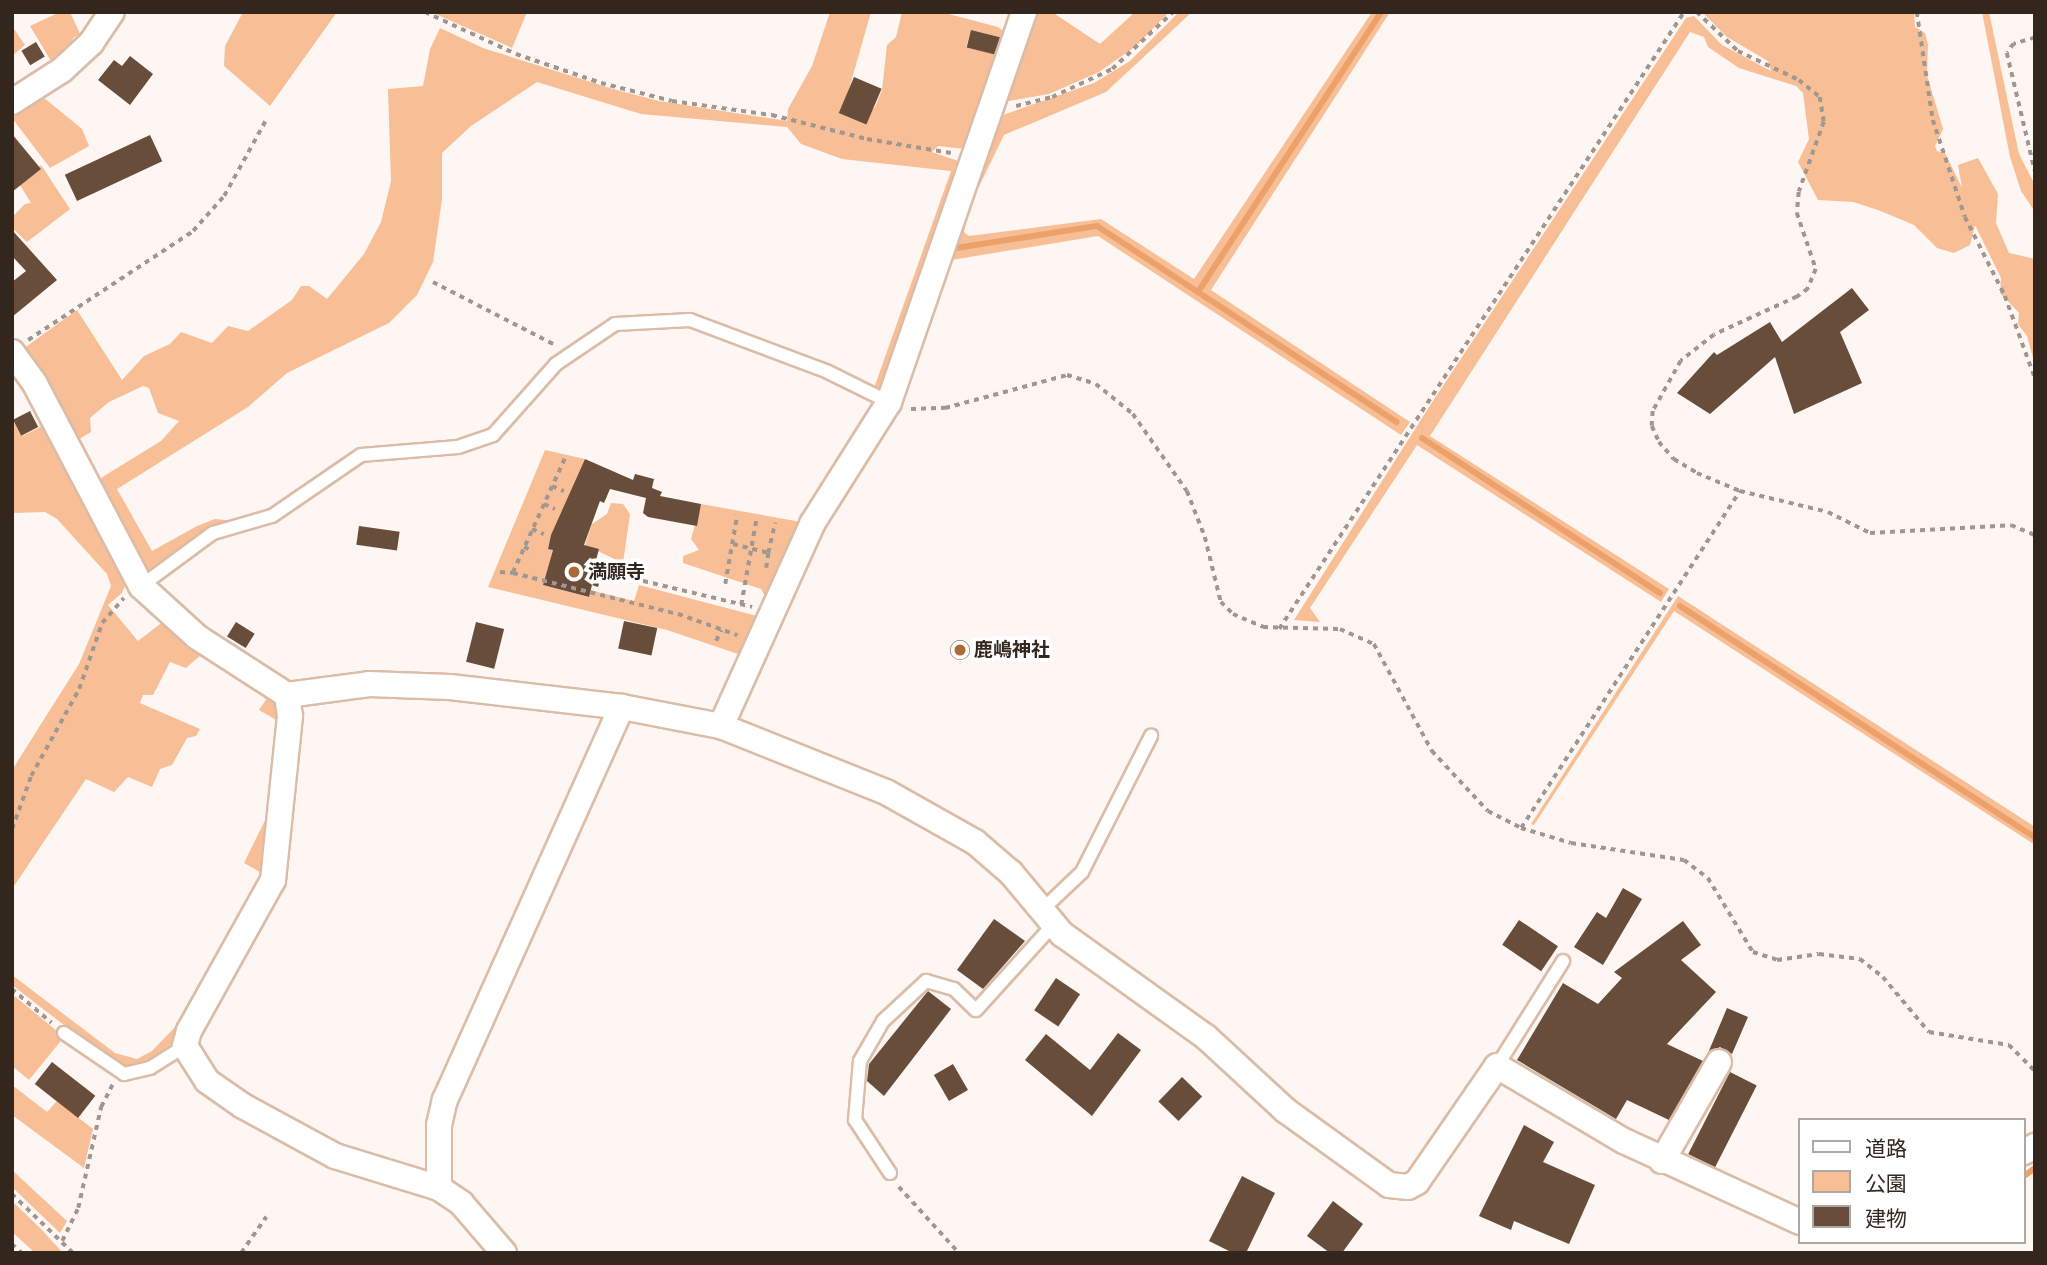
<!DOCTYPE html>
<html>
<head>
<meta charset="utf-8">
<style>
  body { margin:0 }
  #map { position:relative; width:2047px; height:1265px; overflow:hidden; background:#fdf6f2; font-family:Ubuntu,"Noto Sans JP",sans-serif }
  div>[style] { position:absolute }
  .green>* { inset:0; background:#f8be95 }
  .stream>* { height:6px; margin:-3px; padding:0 3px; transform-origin:3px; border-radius:3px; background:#eca16a }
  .building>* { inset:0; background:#684d3b; transform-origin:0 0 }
  .round { border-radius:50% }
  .path>* { height:3.5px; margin-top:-1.75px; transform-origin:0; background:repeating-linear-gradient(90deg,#a09791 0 5px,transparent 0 10px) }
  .roads { filter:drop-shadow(2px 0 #dbbca6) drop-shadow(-2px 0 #dbbca6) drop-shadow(0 2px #dbbca6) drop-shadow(0 -2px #dbbca6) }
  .service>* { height:12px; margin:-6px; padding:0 6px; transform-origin:6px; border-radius:6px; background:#fff }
  .minor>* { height:24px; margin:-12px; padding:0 12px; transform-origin:12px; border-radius:12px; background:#fff }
  .dots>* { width:19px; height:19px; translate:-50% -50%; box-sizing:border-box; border:4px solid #fff; border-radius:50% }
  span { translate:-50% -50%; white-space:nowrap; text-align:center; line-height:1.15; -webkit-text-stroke:7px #fff; paint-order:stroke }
  .poi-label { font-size:19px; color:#32261d; font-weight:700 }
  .left { translate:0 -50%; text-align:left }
  .frame { position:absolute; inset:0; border:14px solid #32261d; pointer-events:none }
  .legend { position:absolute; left:1798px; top:1118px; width:228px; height:126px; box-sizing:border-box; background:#fff; border:2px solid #ada8a5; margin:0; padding:9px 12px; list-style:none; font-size:21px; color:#32261d }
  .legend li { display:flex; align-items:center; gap:14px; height:35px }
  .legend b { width:35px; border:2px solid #ada8a5 }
</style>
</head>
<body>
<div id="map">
  <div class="green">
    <div style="clip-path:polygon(60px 12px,70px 12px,80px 34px,73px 38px,71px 50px,65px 47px,63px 56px,51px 61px,30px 26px)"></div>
    <div style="clip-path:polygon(243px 12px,337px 12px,270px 106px,224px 66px,225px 46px)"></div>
    <div style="clip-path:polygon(431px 12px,527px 12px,512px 48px)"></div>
    <div style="clip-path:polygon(evenodd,830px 12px,871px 12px,843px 110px,870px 112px,875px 107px,882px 90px,887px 45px,896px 37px,902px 12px,941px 12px,998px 27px,1008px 35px,965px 149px,938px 146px,932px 152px,964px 163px,886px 386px,874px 388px,951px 171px,842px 159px,801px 144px,787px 127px,641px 114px,537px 82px,471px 126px,442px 153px,442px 199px,433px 262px,417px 295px,389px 323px,287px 373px,248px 407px,117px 489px,152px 551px,197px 526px,215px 519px,234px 521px,208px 529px,146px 573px,96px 481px,161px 441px,179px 421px,158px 413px,149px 388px,143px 386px,109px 402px,90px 418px,91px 432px,76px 441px,23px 349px,77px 310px,122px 380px,144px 356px,170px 344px,181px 332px,212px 343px,228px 326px,248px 331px,292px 300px,301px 286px,309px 286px,327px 299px,364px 254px,381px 222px,391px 181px,388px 89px,423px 86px,430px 49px,440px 28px,483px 48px,613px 89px,659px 101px,787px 121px,788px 109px,812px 66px,830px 12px,971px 30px,1003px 38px,998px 55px,966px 47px,971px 30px)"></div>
    <div style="clip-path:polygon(1030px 12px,1052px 12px,1100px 44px,1135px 12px,1169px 12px,1136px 46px,1099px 72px,1049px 94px,1009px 101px,1003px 100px)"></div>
    <div style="clip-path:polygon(1179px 12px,1192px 12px,1106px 92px,1004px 135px,968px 209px,964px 232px,969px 236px,1101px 219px,1194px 279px,1372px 12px,1390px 12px,1211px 290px,1410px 422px,1401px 435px,1098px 236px,945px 261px,997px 117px,1094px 83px,1130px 61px)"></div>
    <div style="clip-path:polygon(1702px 12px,1914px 12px,1915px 27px,1925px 33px,1928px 44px,1927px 75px,1943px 129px,1935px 146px,1937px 151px,1945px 153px,1962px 188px,1958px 165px,1978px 158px,1998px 194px,1996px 223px,2009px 253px,2035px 259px,2035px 365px,2027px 336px,2018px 324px,2019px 313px,2000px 293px,2001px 278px,1975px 225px,1970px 245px,1954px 253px,1937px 248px,1914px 225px,1878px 210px,1853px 202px,1818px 200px,1798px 162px,1809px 139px,1803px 93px,1796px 86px,1739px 68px,1708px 47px,1704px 37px,1690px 32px,1430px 436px,1669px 589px,1661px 602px,1417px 445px,1310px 608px,1320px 622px,1294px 620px,1429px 407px,1686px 18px,1694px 16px,1722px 45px,1771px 71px,1768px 61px,1727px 37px)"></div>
    <div style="clip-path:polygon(1982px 12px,1989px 12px,2019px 154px,2035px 185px,2035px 212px,2021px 191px,2010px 157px)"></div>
    <div style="clip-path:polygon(12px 26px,25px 45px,12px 56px)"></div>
    <div style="clip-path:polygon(38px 93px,82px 129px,89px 146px,50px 168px,12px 118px,12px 110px)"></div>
    <div style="clip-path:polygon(41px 165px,70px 209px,27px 242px,12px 228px,12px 217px,25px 204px,31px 203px,12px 172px,22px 184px)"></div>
    <div style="clip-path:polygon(13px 420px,22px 436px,49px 423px,127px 580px,122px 593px,108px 605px,138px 641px,164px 621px,265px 691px,235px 678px,202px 654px,186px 668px,170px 662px,153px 695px,143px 695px,140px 703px,200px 729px,196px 736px,187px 738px,172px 765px,160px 769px,152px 787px,128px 777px,114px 792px,86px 779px,12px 889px,12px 770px,79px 664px,111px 586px,107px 574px,57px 519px,45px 512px,12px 513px)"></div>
    <div style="clip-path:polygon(545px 450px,585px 459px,552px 534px,548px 548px,553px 550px,543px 585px,588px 597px,590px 590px,634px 601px,639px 585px,757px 616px,761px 620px,744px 656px,667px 630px,488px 587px)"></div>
    <div style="clip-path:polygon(611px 503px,623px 504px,630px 514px,623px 563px,585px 545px,592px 524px,607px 514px)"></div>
    <div style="clip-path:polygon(701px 504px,807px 523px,766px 598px,761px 589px,683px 563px,683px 556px,699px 550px,691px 539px)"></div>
    <div style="clip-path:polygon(1678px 596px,2035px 827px,2035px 845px,1674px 611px,1534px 825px,1531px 824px)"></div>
    <div style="clip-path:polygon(270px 694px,278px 702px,278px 721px,259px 710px)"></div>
    <div style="clip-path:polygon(271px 808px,267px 876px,244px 863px)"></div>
    <div style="clip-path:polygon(235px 930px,178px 1039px,142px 1066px,121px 1069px,12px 985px,12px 975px,115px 1053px,137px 1059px,152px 1051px,174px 1028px)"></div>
    <div style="clip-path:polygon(12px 994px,64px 1037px,29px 1080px,12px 1066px)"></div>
    <div style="clip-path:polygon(12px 1085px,47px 1112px,57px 1101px,93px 1129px,84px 1168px,12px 1115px)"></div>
    <div style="clip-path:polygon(12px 1170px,67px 1221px,60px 1233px,12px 1187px)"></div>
    <div style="clip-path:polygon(12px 1201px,41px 1229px,63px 1253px,35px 1253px,12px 1232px)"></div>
  </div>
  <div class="stream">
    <div style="left:956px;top:248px;width:143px;rotate:-8.9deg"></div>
    <div style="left:1097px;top:226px;width:358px;rotate:33.2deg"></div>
    <div style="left:1198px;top:292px;width:334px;rotate:-56.8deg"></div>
    <div style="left:1422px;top:438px;width:284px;rotate:33.1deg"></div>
    <div style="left:1680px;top:606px;width:424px;rotate:33.1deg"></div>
    <div style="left:2024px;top:1176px;width:14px;rotate:-36deg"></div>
  </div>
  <div class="building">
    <div style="left:971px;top:30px;width:30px;height:18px;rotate:14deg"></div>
    <div style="left:36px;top:42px;width:17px;height:17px;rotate:59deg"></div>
    <div style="clip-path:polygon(130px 56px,153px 74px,130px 105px,98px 80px,114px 60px,122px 66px)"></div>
    <div style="left:854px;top:77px;width:30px;height:39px;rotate:23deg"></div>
    <div style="clip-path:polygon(12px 134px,41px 169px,12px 192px)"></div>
    <div style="left:150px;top:135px;width:29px;height:94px;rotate:65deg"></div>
    <div style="clip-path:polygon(12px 230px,57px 280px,12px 317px,12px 282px,26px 271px,12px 256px)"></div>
    <div style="clip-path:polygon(1852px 288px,1869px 310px,1840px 332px,1862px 383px,1794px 414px,1775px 357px,1710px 414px,1677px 393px,1714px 352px,1717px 355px,1770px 322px,1782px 342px)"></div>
    <div style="left:30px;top:411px;width:18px;height:19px;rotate:63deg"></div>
    <div style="clip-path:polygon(585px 459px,633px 480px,635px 474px,654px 479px,652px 488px,662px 492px,660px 496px,701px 504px,697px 526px,648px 517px,643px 513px,646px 498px,610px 489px,604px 503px,600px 501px,584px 545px,599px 549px,596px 560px,605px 562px,598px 587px,592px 585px,589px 597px,543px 585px,553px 550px,548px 549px,551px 535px)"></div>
    <div style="left:359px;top:526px;width:41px;height:19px;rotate:8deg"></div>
    <div style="left:624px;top:621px;width:34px;height:28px;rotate:12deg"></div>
    <div style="left:236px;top:622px;width:22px;height:17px;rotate:32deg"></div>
    <div style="left:476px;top:622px;width:29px;height:41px;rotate:14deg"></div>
    <div class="round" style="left:950px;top:640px;width:20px;height:20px"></div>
    <div style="clip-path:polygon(1623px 888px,1642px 899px,1603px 965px,1574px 947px,1597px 912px,1606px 918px)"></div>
    <div style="clip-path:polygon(994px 919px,1025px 941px,983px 989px,957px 970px)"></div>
    <div style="left:1519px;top:920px;width:47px;height:30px;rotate:34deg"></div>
    <div style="clip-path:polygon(1683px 921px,1701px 945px,1681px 960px,1716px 992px,1667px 1044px,1703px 1061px,1669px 1120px,1627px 1100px,1616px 1119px,1517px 1060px,1563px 983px,1598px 1004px,1622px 978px,1614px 972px)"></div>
    <div style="left:1056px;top:978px;width:29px;height:39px;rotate:34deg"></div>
    <div style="clip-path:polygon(928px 991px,951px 1009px,884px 1096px,867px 1081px,869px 1064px)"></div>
    <div style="clip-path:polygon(1727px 1008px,1748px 1017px,1732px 1054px,1720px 1047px,1708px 1053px)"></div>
    <div style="clip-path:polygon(1118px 1033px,1141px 1050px,1092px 1116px,1025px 1060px,1046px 1034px,1090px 1070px)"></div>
    <div style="left:52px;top:1062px;width:55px;height:28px;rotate:38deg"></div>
    <div style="left:953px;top:1064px;width:30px;height:22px;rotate:60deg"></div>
    <div style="left:1730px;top:1072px;width:30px;height:92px;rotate:27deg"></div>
    <div style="left:1182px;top:1077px;width:28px;height:34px;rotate:44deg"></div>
    <div style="clip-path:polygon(1524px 1125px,1554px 1142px,1543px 1162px,1595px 1185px,1569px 1244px,1514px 1221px,1511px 1230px,1479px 1216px)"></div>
    <div style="clip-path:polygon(1242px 1176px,1275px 1193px,1246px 1253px,1233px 1253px,1209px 1241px)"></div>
    <div style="clip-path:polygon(1333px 1201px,1363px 1224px,1342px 1253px,1330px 1253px,1307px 1236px)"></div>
  </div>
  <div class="path">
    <div style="left:425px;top:12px;width:100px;rotate:24.8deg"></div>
    <div style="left:516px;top:54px;width:90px;rotate:18.8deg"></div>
    <div style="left:601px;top:83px;width:73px;rotate:14.2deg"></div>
    <div style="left:672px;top:101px;width:101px;rotate:8deg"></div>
    <div style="left:772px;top:115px;width:98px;rotate:14.2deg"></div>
    <div style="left:867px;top:139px;width:85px;rotate:9.5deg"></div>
    <div style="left:1697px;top:12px;width:57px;rotate:43.6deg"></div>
    <div style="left:1738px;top:51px;width:68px;rotate:25.4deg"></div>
    <div style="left:1799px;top:80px;width:27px;rotate:39deg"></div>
    <div style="left:1820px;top:97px;width:25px;rotate:81deg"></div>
    <div style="left:1824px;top:122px;width:74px;rotate:109.7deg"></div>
    <div style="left:1799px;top:192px;width:21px;rotate:95deg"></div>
    <div style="left:1797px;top:213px;width:59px;rotate:71.3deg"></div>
    <div style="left:1816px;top:269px;width:22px;rotate:112deg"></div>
    <div style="left:1808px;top:289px;width:14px;rotate:144deg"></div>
    <div style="left:1797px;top:297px;width:91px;rotate:155.4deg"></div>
    <div style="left:1714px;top:335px;width:42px;rotate:141.8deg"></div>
    <div style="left:1681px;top:361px;width:57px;rotate:119.2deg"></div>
    <div style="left:1653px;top:411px;width:15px;rotate:94deg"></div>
    <div style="left:1652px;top:426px;width:17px;rotate:66deg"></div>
    <div style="left:1659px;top:442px;width:23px;rotate:49deg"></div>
    <div style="left:1674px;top:459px;width:27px;rotate:31deg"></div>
    <div style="left:1697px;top:473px;width:47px;rotate:22.7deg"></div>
    <div style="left:1740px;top:491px;width:90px;rotate:13.4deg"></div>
    <div style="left:1828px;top:512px;width:47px;rotate:26.6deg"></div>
    <div style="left:1870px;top:533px;width:141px;rotate:-3.2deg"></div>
    <div style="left:2011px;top:525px;width:26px;rotate:23deg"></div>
    <div style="left:1917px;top:12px;width:109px;rotate:81.6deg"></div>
    <div style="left:1933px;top:120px;width:102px;rotate:71.7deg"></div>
    <div style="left:1965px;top:217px;width:89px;rotate:63.1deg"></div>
    <div style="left:2005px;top:296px;width:87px;rotate:69.9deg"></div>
    <div style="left:2035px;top:38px;width:22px;rotate:164deg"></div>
    <div style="left:2014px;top:44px;width:11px;rotate:128deg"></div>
    <div style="left:2007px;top:53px;width:121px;rotate:76.7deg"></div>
    <div style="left:1016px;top:106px;width:37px;rotate:-14deg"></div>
    <div style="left:1052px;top:97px;width:66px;rotate:-25deg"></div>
    <div style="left:1112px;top:69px;width:83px;rotate:-43.1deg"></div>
    <div style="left:433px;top:282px;width:137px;rotate:27.3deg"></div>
    <div style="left:28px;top:340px;width:198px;rotate:-33.4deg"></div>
    <div style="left:193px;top:231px;width:47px;rotate:-48.5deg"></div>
    <div style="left:224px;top:196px;width:89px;rotate:-61.1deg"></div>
    <div style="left:911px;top:409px;width:34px;rotate:-2deg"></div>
    <div style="left:945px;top:408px;width:126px;rotate:-15.1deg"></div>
    <div style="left:1067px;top:375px;width:30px;rotate:17deg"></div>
    <div style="left:1096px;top:384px;width:48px;rotate:39deg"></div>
    <div style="left:1133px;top:414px;width:94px;rotate:55deg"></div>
    <div style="left:1187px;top:491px;width:49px;rotate:68.6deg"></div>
    <div style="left:1205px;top:537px;width:67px;rotate:76.2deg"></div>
    <div style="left:1221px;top:602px;width:17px;rotate:45deg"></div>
    <div style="left:1233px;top:614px;width:33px;rotate:23deg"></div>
    <div style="left:1263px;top:627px;width:77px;rotate:1.5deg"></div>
    <div style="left:1340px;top:629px;width:37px;rotate:24deg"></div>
    <div style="left:1374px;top:644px;width:122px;rotate:61.5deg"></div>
    <div style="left:1432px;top:751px;width:82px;rotate:47deg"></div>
    <div style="left:1488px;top:811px;width:37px;rotate:27deg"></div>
    <div style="left:1521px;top:828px;width:52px;rotate:16.7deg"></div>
    <div style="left:1571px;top:843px;width:114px;rotate:8.6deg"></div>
    <div style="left:1684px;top:860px;width:30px;rotate:37deg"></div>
    <div style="left:1708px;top:878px;width:87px;rotate:58.7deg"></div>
    <div style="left:1753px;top:952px;width:25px;rotate:18deg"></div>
    <div style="left:1777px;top:960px;width:42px;rotate:-8.1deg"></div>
    <div style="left:1819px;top:954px;width:41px;rotate:7deg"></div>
    <div style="left:1860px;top:959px;width:29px;rotate:38deg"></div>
    <div style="left:1883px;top:977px;width:72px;rotate:50.1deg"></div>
    <div style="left:1929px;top:1032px;width:81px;rotate:9.2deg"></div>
    <div style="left:2009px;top:1045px;width:37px;rotate:45deg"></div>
    <div style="left:565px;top:459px;width:125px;rotate:114.5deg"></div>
    <div style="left:513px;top:573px;width:170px;rotate:14deg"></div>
    <div style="left:678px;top:614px;width:63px;rotate:19.6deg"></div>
    <div style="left:552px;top:486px;width:13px;rotate:23deg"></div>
    <div style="left:544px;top:504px;width:12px;rotate:24deg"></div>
    <div style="left:532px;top:529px;width:13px;rotate:23deg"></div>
    <div style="left:733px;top:544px;width:36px;rotate:14deg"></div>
    <div style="left:768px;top:553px;width:31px;rotate:-77deg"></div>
    <div style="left:524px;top:547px;width:10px;rotate:24deg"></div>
    <div style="left:766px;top:568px;width:15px;rotate:-82deg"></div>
    <div style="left:500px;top:572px;width:13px;rotate:4deg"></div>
    <div style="left:614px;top:574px;width:142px;rotate:13.4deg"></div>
    <div style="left:725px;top:584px;width:70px;rotate:-80.1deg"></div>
    <div style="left:741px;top:605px;width:85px;rotate:-79.9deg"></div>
    <div style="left:1279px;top:629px;width:738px;rotate:-56.72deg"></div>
    <div style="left:716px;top:641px;width:12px;rotate:-66deg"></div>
    <div style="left:1521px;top:828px;width:402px;rotate:-57deg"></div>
    <div style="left:12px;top:829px;width:56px;rotate:-70.3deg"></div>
    <div style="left:31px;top:776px;width:99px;rotate:-61.1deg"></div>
    <div style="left:79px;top:689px;width:70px;rotate:-70.8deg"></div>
    <div style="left:102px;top:623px;width:33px;rotate:-49deg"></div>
    <div style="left:12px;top:989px;width:52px;rotate:40.4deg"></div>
    <div style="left:899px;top:1187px;width:89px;rotate:47.7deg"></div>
    <div style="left:12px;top:1194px;width:85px;rotate:44deg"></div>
    <div style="left:62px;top:1241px;width:37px;rotate:-64deg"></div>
    <div style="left:78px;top:1208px;width:104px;rotate:-77.2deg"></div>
    <div style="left:101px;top:1107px;width:25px;rotate:-63deg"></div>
    <div style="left:12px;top:1244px;width:13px;rotate:42deg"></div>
    <div style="left:241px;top:1253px;width:44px;rotate:-55.2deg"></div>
  </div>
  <div class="roads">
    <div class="service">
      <div style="left:141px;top:586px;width:89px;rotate:-36.4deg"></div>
      <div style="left:213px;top:533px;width:61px;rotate:-16.1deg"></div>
      <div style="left:272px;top:516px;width:108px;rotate:-34.4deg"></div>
      <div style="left:361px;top:455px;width:97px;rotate:-4.7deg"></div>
      <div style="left:458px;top:447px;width:37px;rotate:-19deg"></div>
      <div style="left:493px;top:435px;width:95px;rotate:-48.4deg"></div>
      <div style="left:556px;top:364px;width:71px;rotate:-34.1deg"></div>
      <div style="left:615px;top:324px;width:75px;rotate:-3.1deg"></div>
      <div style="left:690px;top:320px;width:147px;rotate:20.6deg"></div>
      <div style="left:828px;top:372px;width:68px;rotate:26.2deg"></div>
      <div style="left:1043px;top:909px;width:54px;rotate:-43.5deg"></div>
      <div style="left:1082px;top:872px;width:153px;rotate:-63.1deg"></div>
      <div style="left:64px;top:1033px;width:73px;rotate:34.3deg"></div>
      <div style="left:124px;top:1074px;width:27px;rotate:-13deg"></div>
      <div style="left:150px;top:1068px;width:41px;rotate:-32.2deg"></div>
      <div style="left:1497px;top:1066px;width:124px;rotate:-57.8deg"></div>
      <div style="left:890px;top:1173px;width:64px;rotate:-123.4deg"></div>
      <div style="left:855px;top:1120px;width:59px;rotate:-85.2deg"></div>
      <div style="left:860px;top:1061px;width:46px;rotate:-60.1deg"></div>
      <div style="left:883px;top:1021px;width:59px;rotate:-42.9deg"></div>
      <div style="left:926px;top:981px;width:29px;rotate:16deg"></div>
      <div style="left:954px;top:989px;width:30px;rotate:44deg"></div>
      <div style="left:976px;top:1010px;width:116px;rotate:-47.8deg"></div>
    </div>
    <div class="minor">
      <div style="left:12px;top:102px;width:59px;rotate:-32.6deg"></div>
      <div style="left:62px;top:70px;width:40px;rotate:-43deg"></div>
      <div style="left:91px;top:43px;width:37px;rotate:-56deg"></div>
      <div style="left:12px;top:352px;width:39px;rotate:54deg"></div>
      <div style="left:35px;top:384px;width:228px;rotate:62.3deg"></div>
      <div style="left:141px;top:586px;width:76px;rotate:42.3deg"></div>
      <div style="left:197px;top:637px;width:107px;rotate:32.8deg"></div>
      <div style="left:287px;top:695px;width:83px;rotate:-7.6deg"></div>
      <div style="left:369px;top:684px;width:81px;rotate:2.1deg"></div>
      <div style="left:450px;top:687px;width:173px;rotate:6.6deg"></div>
      <div style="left:622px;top:707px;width:101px;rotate:10.9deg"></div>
      <div style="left:721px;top:726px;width:178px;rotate:21.8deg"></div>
      <div style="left:886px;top:792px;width:102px;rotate:29.3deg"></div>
      <div style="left:975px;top:842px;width:48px;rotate:40.7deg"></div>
      <div style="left:1011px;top:873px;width:80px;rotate:50.1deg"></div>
      <div style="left:1062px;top:934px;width:177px;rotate:35.6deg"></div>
      <div style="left:1206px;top:1037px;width:108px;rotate:42.7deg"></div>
      <div style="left:1285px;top:1110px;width:128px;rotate:35.8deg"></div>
      <div style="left:1389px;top:1185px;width:19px;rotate:6deg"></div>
      <div style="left:1408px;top:1187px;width:10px;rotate:-29deg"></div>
      <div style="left:1417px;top:1182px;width:141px;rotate:-55.4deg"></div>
      <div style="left:1497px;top:1066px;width:147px;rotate:30.6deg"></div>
      <div style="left:1624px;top:1141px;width:194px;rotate:24.7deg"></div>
      <div style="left:287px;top:695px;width:21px;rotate:82deg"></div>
      <div style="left:290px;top:716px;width:165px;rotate:95.9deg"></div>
      <div style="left:273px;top:880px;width:173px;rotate:119.1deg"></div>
      <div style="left:189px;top:1031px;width:16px;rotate:105deg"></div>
      <div style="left:185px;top:1046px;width:41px;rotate:57.8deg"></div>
      <div style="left:207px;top:1081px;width:44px;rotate:34.8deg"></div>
      <div style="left:243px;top:1106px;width:105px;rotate:28.5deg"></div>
      <div style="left:335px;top:1156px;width:109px;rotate:17.1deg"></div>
      <div style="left:439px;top:1188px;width:27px;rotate:34deg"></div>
      <div style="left:461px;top:1203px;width:66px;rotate:49.3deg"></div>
      <div style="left:721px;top:726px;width:222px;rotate:-65.7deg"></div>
      <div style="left:812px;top:524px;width:144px;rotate:-57.7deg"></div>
      <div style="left:889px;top:402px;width:413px;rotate:-70.9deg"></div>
      <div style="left:2024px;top:1152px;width:13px;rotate:-29deg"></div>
      <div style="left:1662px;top:1161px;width:114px;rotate:-60.1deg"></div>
      <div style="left:439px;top:1188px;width:63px;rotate:-90deg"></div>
      <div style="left:439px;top:1125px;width:26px;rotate:-77deg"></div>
      <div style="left:445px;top:1100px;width:431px;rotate:-65.8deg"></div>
    </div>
  </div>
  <div class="dots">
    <div style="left:574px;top:572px;background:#ab6935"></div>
    <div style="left:960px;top:650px;background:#ab6935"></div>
  </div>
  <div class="poi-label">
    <span class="left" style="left:588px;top:572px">満願寺</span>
    <span class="left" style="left:974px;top:650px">鹿嶋神社</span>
  </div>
  <div class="frame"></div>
  <ul class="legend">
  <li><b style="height:9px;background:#fff"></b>道路</li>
  <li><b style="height:19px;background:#f8be95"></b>公園</li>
  <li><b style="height:19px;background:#684d3b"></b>建物</li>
  </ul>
</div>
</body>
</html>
